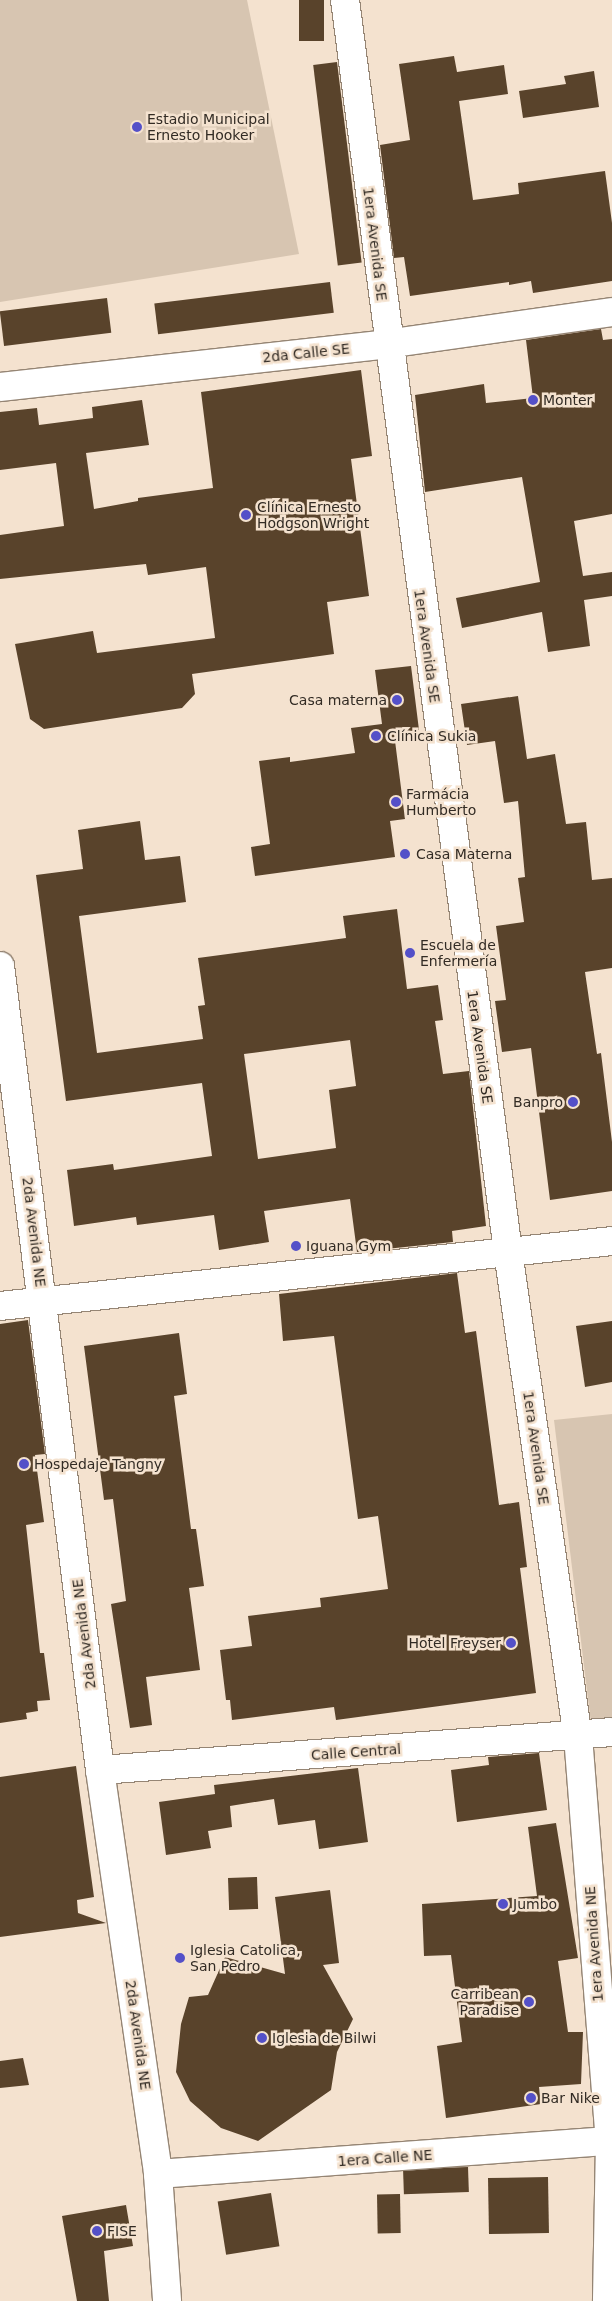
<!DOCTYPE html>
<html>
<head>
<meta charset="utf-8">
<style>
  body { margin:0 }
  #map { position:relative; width:612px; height:2301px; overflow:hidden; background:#f4e2cf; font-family:"DejaVu Sans",sans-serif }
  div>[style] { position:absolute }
  .green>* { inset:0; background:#d7c5b1 }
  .building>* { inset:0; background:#59432b; transform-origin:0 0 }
  .roads { filter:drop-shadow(1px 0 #958574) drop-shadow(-1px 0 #958574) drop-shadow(0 1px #958574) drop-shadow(0 -1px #958574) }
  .street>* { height:28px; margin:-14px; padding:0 14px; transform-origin:14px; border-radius:14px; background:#fff }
  .dots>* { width:14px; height:14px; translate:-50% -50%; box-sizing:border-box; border:2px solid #f4e2cf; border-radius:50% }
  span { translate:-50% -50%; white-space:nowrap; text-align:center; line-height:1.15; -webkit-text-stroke:5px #f4e2cf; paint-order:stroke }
  .poi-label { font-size:14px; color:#322b24 }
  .left { translate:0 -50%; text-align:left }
  .right { translate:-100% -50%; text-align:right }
  .street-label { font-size:14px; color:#322b24 }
</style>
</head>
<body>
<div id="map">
  <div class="green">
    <div style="clip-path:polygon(0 0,247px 0,299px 254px,0 302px)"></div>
    <div style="clip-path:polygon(612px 1414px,612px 1719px,591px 1723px,554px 1420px)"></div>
  </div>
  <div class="building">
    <div style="left:299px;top:0;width:25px;height:41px"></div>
    <div style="clip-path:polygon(454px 56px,457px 72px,504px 65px,508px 94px,459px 101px,473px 200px,519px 194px,518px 183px,605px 171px,612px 223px,612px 281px,533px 293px,531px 281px,509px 285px,509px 282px,410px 296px,404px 257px,394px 258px,380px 145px,410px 140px,399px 64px)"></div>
    <div style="left:337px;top:62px;width:202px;height:24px;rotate:83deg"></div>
    <div style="clip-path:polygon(594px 71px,599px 107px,523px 118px,519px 91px,566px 84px,564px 76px)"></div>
    <div style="left:330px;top:282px;width:31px;height:177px;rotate:83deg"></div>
    <div style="left:107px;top:298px;width:35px;height:108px;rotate:83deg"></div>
    <div style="clip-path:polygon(601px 329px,603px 340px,612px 339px,612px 514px,574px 521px,583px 576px,612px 572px,612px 596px,584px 600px,590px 646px,548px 652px,542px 612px,462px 628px,456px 598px,540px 582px,522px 477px,425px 492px,415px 395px,484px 384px,486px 403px,533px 398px,526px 340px)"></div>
    <div style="clip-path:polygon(361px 370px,372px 456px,351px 459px,369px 596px,327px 602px,334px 654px,192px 674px,195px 694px,182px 708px,44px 729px,30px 719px,15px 644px,93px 631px,97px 653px,215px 638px,206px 567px,148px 575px,146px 564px,0 579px,0 535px,64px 526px,56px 463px,0 470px,0 412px,37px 408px,39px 425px,93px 418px,92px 407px,142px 400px,149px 445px,86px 453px,94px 509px,138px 501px,138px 498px,213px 488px,201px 392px)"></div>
    <div style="clip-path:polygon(411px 666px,419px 730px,394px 733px,405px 819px,390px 821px,395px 857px,255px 876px,251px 847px,270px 844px,259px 761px,290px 757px,290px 762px,355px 753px,351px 728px,382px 724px,375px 670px)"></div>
    <div style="clip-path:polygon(518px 696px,527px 759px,555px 754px,566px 824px,586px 822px,592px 880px,612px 878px,612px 968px,585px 972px,597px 1054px,601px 1053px,612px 1142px,612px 1191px,550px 1200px,531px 1048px,502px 1052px,495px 1001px,506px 1000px,496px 926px,524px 922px,518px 878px,525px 877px,518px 801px,504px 803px,495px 741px,467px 745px,461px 704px)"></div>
    <div style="clip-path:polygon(evenodd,140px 821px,145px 860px,180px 856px,186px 902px,79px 916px,97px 1053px,203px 1039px,198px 1006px,205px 1005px,198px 958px,346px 938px,343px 916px,397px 909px,407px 989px,438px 985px,443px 1020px,435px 1021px,443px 1074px,469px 1071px,486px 1226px,452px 1231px,453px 1242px,357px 1252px,350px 1199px,264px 1211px,269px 1242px,219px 1250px,214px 1215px,137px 1225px,136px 1217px,74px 1226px,67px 1170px,113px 1164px,114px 1170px,212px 1156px,202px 1083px,66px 1101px,36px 875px,83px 869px,78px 830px,140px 821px,350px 1040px,356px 1086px,329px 1090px,336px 1148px,258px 1159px,244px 1054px,350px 1040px)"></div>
    <div style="clip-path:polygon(457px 1273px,465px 1333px,476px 1331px,499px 1505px,519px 1502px,527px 1567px,520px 1568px,536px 1693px,336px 1720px,334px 1707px,232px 1720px,230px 1700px,226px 1700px,220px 1650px,252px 1646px,248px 1616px,321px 1607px,320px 1598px,388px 1589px,378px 1516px,358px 1519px,334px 1336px,283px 1341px,279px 1294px)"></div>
    <div style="clip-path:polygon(28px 1320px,45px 1454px,35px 1455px,44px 1522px,26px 1525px,40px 1653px,44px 1653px,50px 1700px,37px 1701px,38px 1711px,26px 1713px,27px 1719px,0 1723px,0 1324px)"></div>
    <div style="clip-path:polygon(612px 1321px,612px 1382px,585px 1387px,576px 1326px)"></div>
    <div style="clip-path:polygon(179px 1333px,187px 1394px,174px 1396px,191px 1529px,196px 1529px,204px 1586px,189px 1588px,200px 1670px,146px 1677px,152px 1725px,130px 1728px,111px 1604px,126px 1601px,113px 1499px,104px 1500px,84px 1346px)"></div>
    <div style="clip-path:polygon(539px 1753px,547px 1810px,457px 1822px,451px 1770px,489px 1765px,488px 1757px)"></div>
    <div style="clip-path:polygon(76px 1766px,94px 1897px,77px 1900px,78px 1913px,106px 1923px,0 1937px,0 1777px)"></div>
    <div style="clip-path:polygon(358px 1768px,368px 1842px,319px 1849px,315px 1820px,278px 1825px,274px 1799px,230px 1806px,232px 1827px,208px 1831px,211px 1848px,166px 1855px,159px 1802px,215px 1794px,214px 1785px)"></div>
    <div style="clip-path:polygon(556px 1823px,578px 1958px,558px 1961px,568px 2032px,583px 2032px,581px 2084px,539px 2087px,541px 2104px,446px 2118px,437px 2046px,462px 2042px,451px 1955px,424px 1956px,422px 1904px,537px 1896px,528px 1827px)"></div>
    <div style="left:257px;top:1877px;width:32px;height:29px;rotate:88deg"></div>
    <div style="clip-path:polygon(330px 1890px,339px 1963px,323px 1965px,353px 2019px,337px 2052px,331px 2090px,258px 2141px,221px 2128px,190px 2101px,176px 2072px,181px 2024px,189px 1997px,208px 1995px,225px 1957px,285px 1974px,275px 1897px)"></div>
    <div style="clip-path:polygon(23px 2058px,29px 2085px,0 2088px,0 2061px)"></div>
    <div style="left:468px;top:2167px;width:25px;height:65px;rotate:88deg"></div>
    <div style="left:548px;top:2177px;width:56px;height:60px;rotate:89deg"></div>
    <div style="left:271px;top:2193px;width:54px;height:54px;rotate:81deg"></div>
    <div style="left:400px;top:2194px;width:39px;height:23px;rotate:89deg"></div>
    <div style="clip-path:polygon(126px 2205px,133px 2246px,104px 2251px,109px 2301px,77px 2301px,62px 2216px)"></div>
  </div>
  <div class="roads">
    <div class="street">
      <div style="left:345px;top:0;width:1263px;rotate:82.58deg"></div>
      <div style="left:508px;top:1252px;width:489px;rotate:81.8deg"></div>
      <div style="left:578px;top:1736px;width:407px;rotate:85.5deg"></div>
      <div style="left:610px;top:2142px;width:159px;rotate:91.1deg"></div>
      <div style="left:0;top:387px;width:389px;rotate:-6.3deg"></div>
      <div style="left:387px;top:344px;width:227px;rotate:-8.1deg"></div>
      <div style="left:0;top:966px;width:810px;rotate:82.91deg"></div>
      <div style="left:100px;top:1770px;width:408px;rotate:81.8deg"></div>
      <div style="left:158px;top:2174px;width:127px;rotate:85.9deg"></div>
      <div style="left:0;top:1306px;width:615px;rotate:-6.06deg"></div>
      <div style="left:100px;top:1770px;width:513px;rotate:-4.24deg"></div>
      <div style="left:158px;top:2174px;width:455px;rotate:-4.2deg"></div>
    </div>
  </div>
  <div class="dots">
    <div style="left:137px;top:127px;background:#5450c8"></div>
    <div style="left:533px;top:400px;background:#5450c8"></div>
    <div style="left:246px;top:515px;background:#5450c8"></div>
    <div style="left:397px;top:700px;background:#5450c8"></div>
    <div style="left:376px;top:736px;background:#5450c8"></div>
    <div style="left:396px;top:802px;background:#5450c8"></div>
    <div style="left:405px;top:854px;background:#5450c8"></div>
    <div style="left:410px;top:953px;background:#5450c8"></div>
    <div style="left:573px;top:1102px;background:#5450c8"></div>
    <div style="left:296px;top:1246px;background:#5450c8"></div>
    <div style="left:24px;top:1464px;background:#5450c8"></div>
    <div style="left:511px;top:1643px;background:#5450c8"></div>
    <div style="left:503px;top:1904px;background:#5450c8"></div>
    <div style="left:180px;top:1958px;background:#5450c8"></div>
    <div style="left:529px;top:2002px;background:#5450c8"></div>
    <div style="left:262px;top:2038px;background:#5450c8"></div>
    <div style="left:531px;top:2098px;background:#5450c8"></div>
    <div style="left:97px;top:2231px;background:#5450c8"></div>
  </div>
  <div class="poi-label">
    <span class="left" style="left:147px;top:127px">Estadio Municipal<br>Ernesto Hooker</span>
    <span class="left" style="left:543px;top:400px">Monter</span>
    <span class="left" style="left:257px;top:515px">Clínica Ernesto<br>Hodgson Wright</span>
    <span class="right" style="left:387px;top:700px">Casa materna</span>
    <span class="left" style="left:387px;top:736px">Clínica Sukia</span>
    <span class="left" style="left:406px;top:802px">Farmácia<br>Humberto</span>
    <span class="left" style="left:416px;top:854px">Casa Materna</span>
    <span class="left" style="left:420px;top:953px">Escuela de<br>Enfermería</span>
    <span class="right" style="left:563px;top:1102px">Banpro</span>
    <span class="left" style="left:306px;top:1246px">Iguana Gym</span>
    <span class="left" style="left:34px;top:1464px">Hospedaje Tangny</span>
    <span class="right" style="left:501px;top:1643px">Hotel Freyser</span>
    <span class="left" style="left:513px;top:1904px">Jumbo</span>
    <span class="left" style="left:190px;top:1958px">Iglesia Catolica,<br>San Pedro</span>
    <span class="right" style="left:519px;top:2002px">Carribean<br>Paradise</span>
    <span class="left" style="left:272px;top:2038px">Iglesia de Bilwi</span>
    <span class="left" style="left:541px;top:2098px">Bar Nike</span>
    <span class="left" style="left:107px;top:2231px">FISE</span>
  </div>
  <div class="street-label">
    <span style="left:375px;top:244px;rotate:83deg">1era Avenida SE</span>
    <span style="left:306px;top:353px;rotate:-6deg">2da Calle SE</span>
    <span style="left:427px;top:646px;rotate:82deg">1era Avenida SE</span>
    <span style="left:480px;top:1047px;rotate:82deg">1era Avenida SE</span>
    <span style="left:34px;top:1232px;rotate:83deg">2da Avenida NE</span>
    <span style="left:536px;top:1448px;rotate:82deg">1era Avenida SE</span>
    <span style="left:84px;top:1634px;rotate:-97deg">2da Avenida NE</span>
    <span style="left:356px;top:1752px;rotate:-4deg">Calle Central</span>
    <span style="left:594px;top:1944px;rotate:-94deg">1era Avenida NE</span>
    <span style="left:138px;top:2035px;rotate:82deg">2da Avenida NE</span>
    <span style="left:385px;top:2158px;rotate:-4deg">1era Calle NE</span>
  </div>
</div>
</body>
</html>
